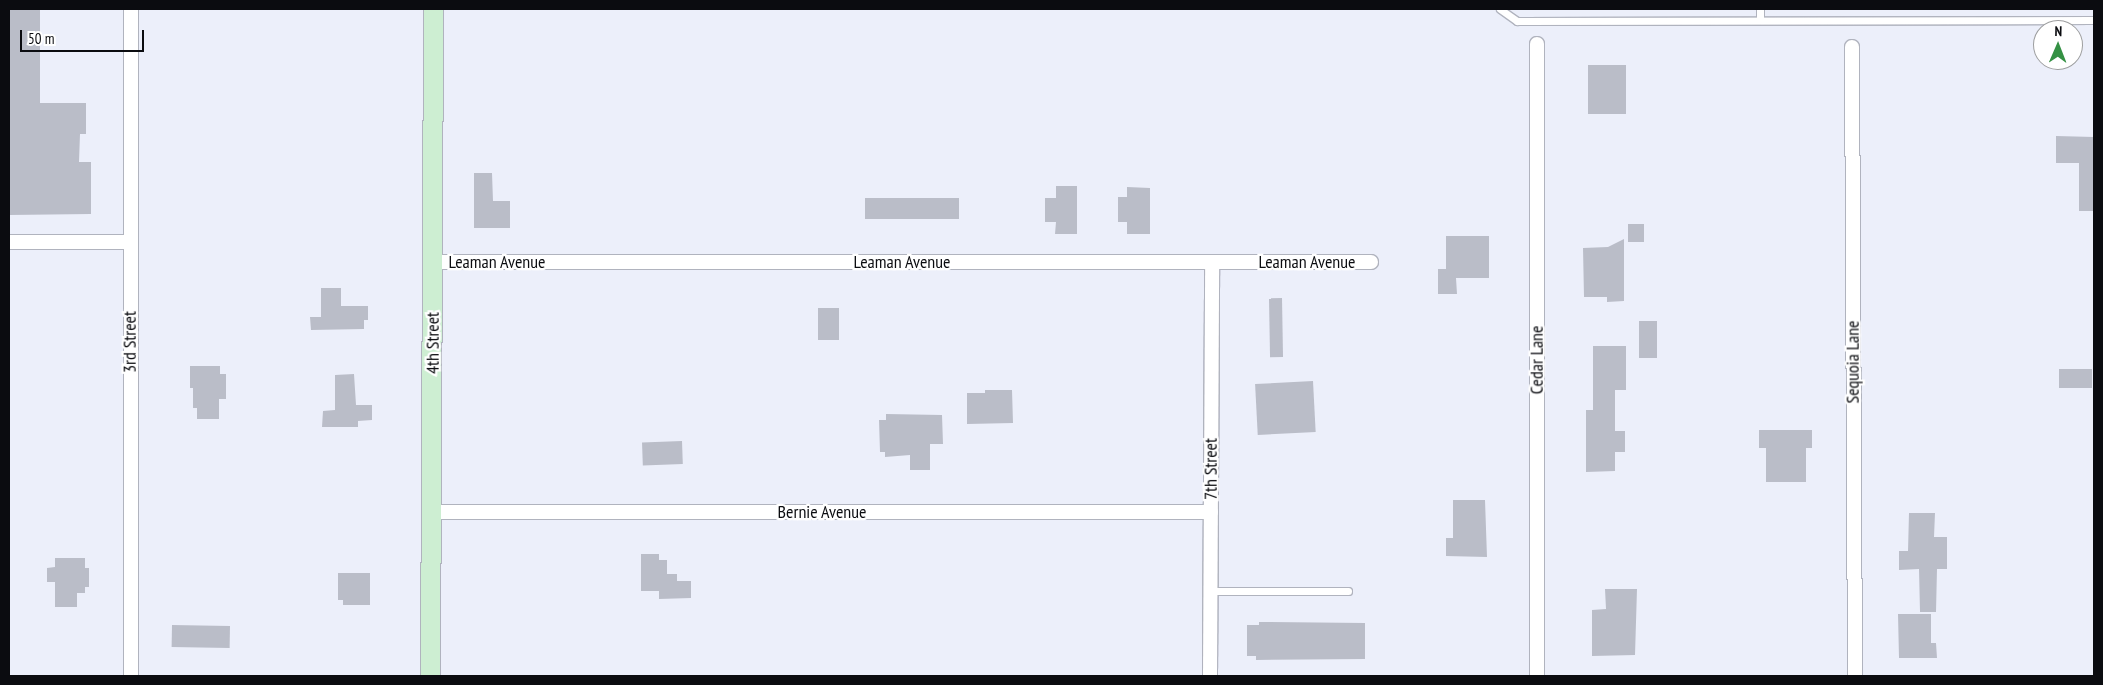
<!DOCTYPE html>
<html>
<head>
<meta charset="utf-8">
<style>
  body { margin:0 }
  #map { position:relative; width:2103px; height:685px; overflow:hidden; background:#eceffa; font-family:"PT Sans Narrow",sans-serif }
  div>[style] { position:absolute }
  .building>* { inset:0; background:#babdc8; transform-origin:0 0 }
  .roads { filter:drop-shadow(1px 0 #b0b3be) drop-shadow(-1px 0 #b0b3be) drop-shadow(0 1px #b0b3be) drop-shadow(0 -1px #b0b3be) }
  .lane>* { height:7px; margin:-3.5px; padding:0 3.5px; transform-origin:3.5px; border-radius:3.5px; background:#fff }
  .street>* { height:14px; margin:-7px; padding:0 7px; transform-origin:7px; border-radius:7px; background:#fff }
  .secondary>* { height:19px; margin:-9.5px; padding:0 9.5px; transform-origin:9.5px; border-radius:9.5px; background:#cdeed2 }
  span { translate:-50% -50%; white-space:nowrap; text-align:center; line-height:1.15; -webkit-text-stroke:4.5px #fff; paint-order:stroke }
  .street-label { font-size:18px; color:#0b0c10 }
  .frame { position:absolute; inset:0; border:10px solid #0b0c10; pointer-events:none }
  .north { position:absolute; left:2033px; top:20px; width:50px; height:50px; box-sizing:border-box; background:#fff; border:1px solid #9d9e9f; border-radius:50%; rotate:1deg; font-size:14px; font-weight:700; line-height:20px; text-align:center; color:#0b0c10 }
  .north::after { content:''; display:block; margin:auto; width:18px; height:22px; background:#349144; clip-path:polygon(50% 0,100% 100%,50% 72%,0 100%) }
  .scale { position:absolute; left:20px; top:30px; width:124px; height:22px; box-sizing:border-box; border:2px solid #0b0c10; border-top:0; padding-left:6px; font-size:15px; line-height:18px; white-space:nowrap; color:#0b0c10; -webkit-text-stroke:4px #fff; paint-order:stroke }
</style>
</head>
<body>
<div id="map">
  <div class="building">
    <div style="clip-path:polygon(9px 9px,40px 9px,40px 103px,86px 103px,86px 134px,80px 134px,79px 162px,91px 162px,91px 214px,9px 215px)"></div>
    <div style="left:1588px;top:65px;width:38px;height:49px"></div>
    <div style="clip-path:polygon(2056px 136px,2094px 137px,2094px 211px,2079px 211px,2079px 163px,2056px 163px)"></div>
    <div style="clip-path:polygon(474px 173px,492px 173px,493px 201px,510px 201px,510px 228px,474px 228px)"></div>
    <div style="clip-path:polygon(1056px 186px,1077px 186px,1077px 234px,1055px 234px,1056px 222px,1045px 222px,1045px 198px,1056px 198px)"></div>
    <div style="clip-path:polygon(1127px 187px,1150px 188px,1150px 234px,1127px 234px,1127px 222px,1118px 222px,1118px 197px,1127px 197px)"></div>
    <div style="left:865px;top:198px;width:94px;height:21px"></div>
    <div style="left:1628px;top:224px;width:16px;height:18px"></div>
    <div style="clip-path:polygon(1446px 236px,1489px 236px,1489px 278px,1456px 278px,1457px 294px,1438px 294px,1438px 269px,1446px 269px)"></div>
    <div style="clip-path:polygon(1624px 239px,1624px 301px,1607px 302px,1607px 297px,1584px 297px,1583px 248px,1608px 247px)"></div>
    <div style="clip-path:polygon(321px 288px,341px 288px,341px 306px,368px 306px,368px 320px,364px 320px,364px 329px,311px 330px,310px 317px,321px 317px)"></div>
    <div style="left:1282px;top:298px;width:59px;height:13px;rotate:89deg"></div>
    <div style="left:818px;top:308px;width:21px;height:32px"></div>
    <div style="left:1639px;top:321px;width:18px;height:37px"></div>
    <div style="clip-path:polygon(1593px 346px,1626px 346px,1626px 390px,1615px 390px,1615px 431px,1625px 431px,1625px 452px,1615px 452px,1615px 471px,1586px 472px,1586px 410px,1593px 410px)"></div>
    <div style="clip-path:polygon(190px 366px,220px 366px,220px 374px,226px 374px,226px 399px,219px 399px,219px 419px,197px 419px,197px 408px,193px 408px,193px 388px,190px 388px)"></div>
    <div style="left:2059px;top:369px;width:33px;height:19px"></div>
    <div style="clip-path:polygon(354px 374px,356px 405px,372px 405px,372px 420px,358px 421px,358px 427px,322px 427px,323px 411px,335px 410px,335px 375px)"></div>
    <div style="left:1313px;top:381px;width:51px;height:58px;rotate:87deg"></div>
    <div style="clip-path:polygon(985px 390px,1012px 390px,1013px 423px,967px 424px,967px 393px,985px 393px)"></div>
    <div style="clip-path:polygon(886px 414px,942px 415px,943px 444px,930px 444px,930px 470px,910px 470px,910px 455px,885px 457px,885px 452px,880px 452px,879px 420px,886px 420px)"></div>
    <div style="clip-path:polygon(1759px 430px,1812px 430px,1812px 448px,1806px 448px,1806px 482px,1766px 482px,1766px 448px,1759px 448px)"></div>
    <div style="left:682px;top:441px;width:23px;height:40px;rotate:88deg"></div>
    <div style="clip-path:polygon(1453px 500px,1485px 500px,1487px 557px,1446px 556px,1446px 538px,1453px 538px)"></div>
    <div style="clip-path:polygon(1909px 513px,1935px 513px,1934px 537px,1947px 537px,1947px 569px,1937px 569px,1936px 612px,1920px 612px,1919px 569px,1899px 570px,1899px 551px,1908px 551px)"></div>
    <div style="clip-path:polygon(641px 554px,659px 554px,659px 560px,667px 560px,667px 574px,677px 574px,677px 581px,691px 581px,691px 598px,659px 599px,659px 591px,641px 591px)"></div>
    <div style="clip-path:polygon(55px 558px,85px 558px,85px 568px,89px 568px,89px 587px,85px 587px,85px 593px,77px 593px,77px 607px,55px 607px,55px 582px,47px 582px,47px 568px,55px 567px)"></div>
    <div style="clip-path:polygon(338px 573px,370px 573px,370px 605px,343px 605px,343px 600px,338px 600px)"></div>
    <div style="clip-path:polygon(1605px 589px,1637px 589px,1635px 655px,1592px 656px,1592px 610px,1606px 609px)"></div>
    <div style="clip-path:polygon(1898px 614px,1931px 614px,1931px 643px,1936px 643px,1937px 658px,1899px 658px)"></div>
    <div style="clip-path:polygon(1259px 622px,1365px 623px,1365px 659px,1256px 660px,1256px 656px,1247px 656px,1247px 625px,1259px 625px)"></div>
    <div style="left:172px;top:625px;width:58px;height:22px;rotate:1deg"></div>
  </div>
  <div class="roads">
    <div class="lane">
      <div style="left:1500px;top:9px;width:21px;rotate:35deg"></div>
      <div style="left:1517px;top:21px;width:577px;rotate:-0.1deg"></div>
      <div style="left:1760px;top:20px;width:11px;rotate:-90deg"></div>
      <div style="left:1210px;top:591px;width:138px"></div>
    </div>
    <div class="street">
      <div style="left:1537px;top:44px;width:632px;rotate:90deg"></div>
      <div style="left:1852px;top:47px;width:629px;rotate:89.73deg"></div>
      <div style="left:9px;top:242px;width:121px"></div>
      <div style="left:434px;top:262px;width:937px"></div>
      <div style="left:433px;top:512px;width:778px"></div>
      <div style="left:131px;top:676px;width:667px;rotate:-90deg"></div>
      <div style="left:1210px;top:676px;width:414px;rotate:-89.7deg"></div>
    </div>
    <div class="secondary">
      <div style="left:430px;top:676px;width:667px;rotate:-89.74deg"></div>
    </div>
  </div>
  <div class="street-label">
    <span style="left:497px;top:262px">Leaman Avenue</span>
    <span style="left:902px;top:262px">Leaman Avenue</span>
    <span style="left:1307px;top:262px">Leaman Avenue</span>
    <span style="left:130px;top:342px;rotate:-90deg">3rd Street</span>
    <span style="left:433px;top:343px;rotate:-90deg">4th Street</span>
    <span style="left:1537px;top:360px;rotate:-90deg">Cedar Lane</span>
    <span style="left:1853px;top:362px;rotate:-90deg">Sequoia Lane</span>
    <span style="left:1211px;top:469px;rotate:-90deg">7th Street</span>
    <span style="left:822px;top:512px">Bernie Avenue</span>
  </div>
  <div class="frame"></div>
  <div class="north">N</div>
  <div class="scale">50 m</div>
</div>
</body>
</html>
